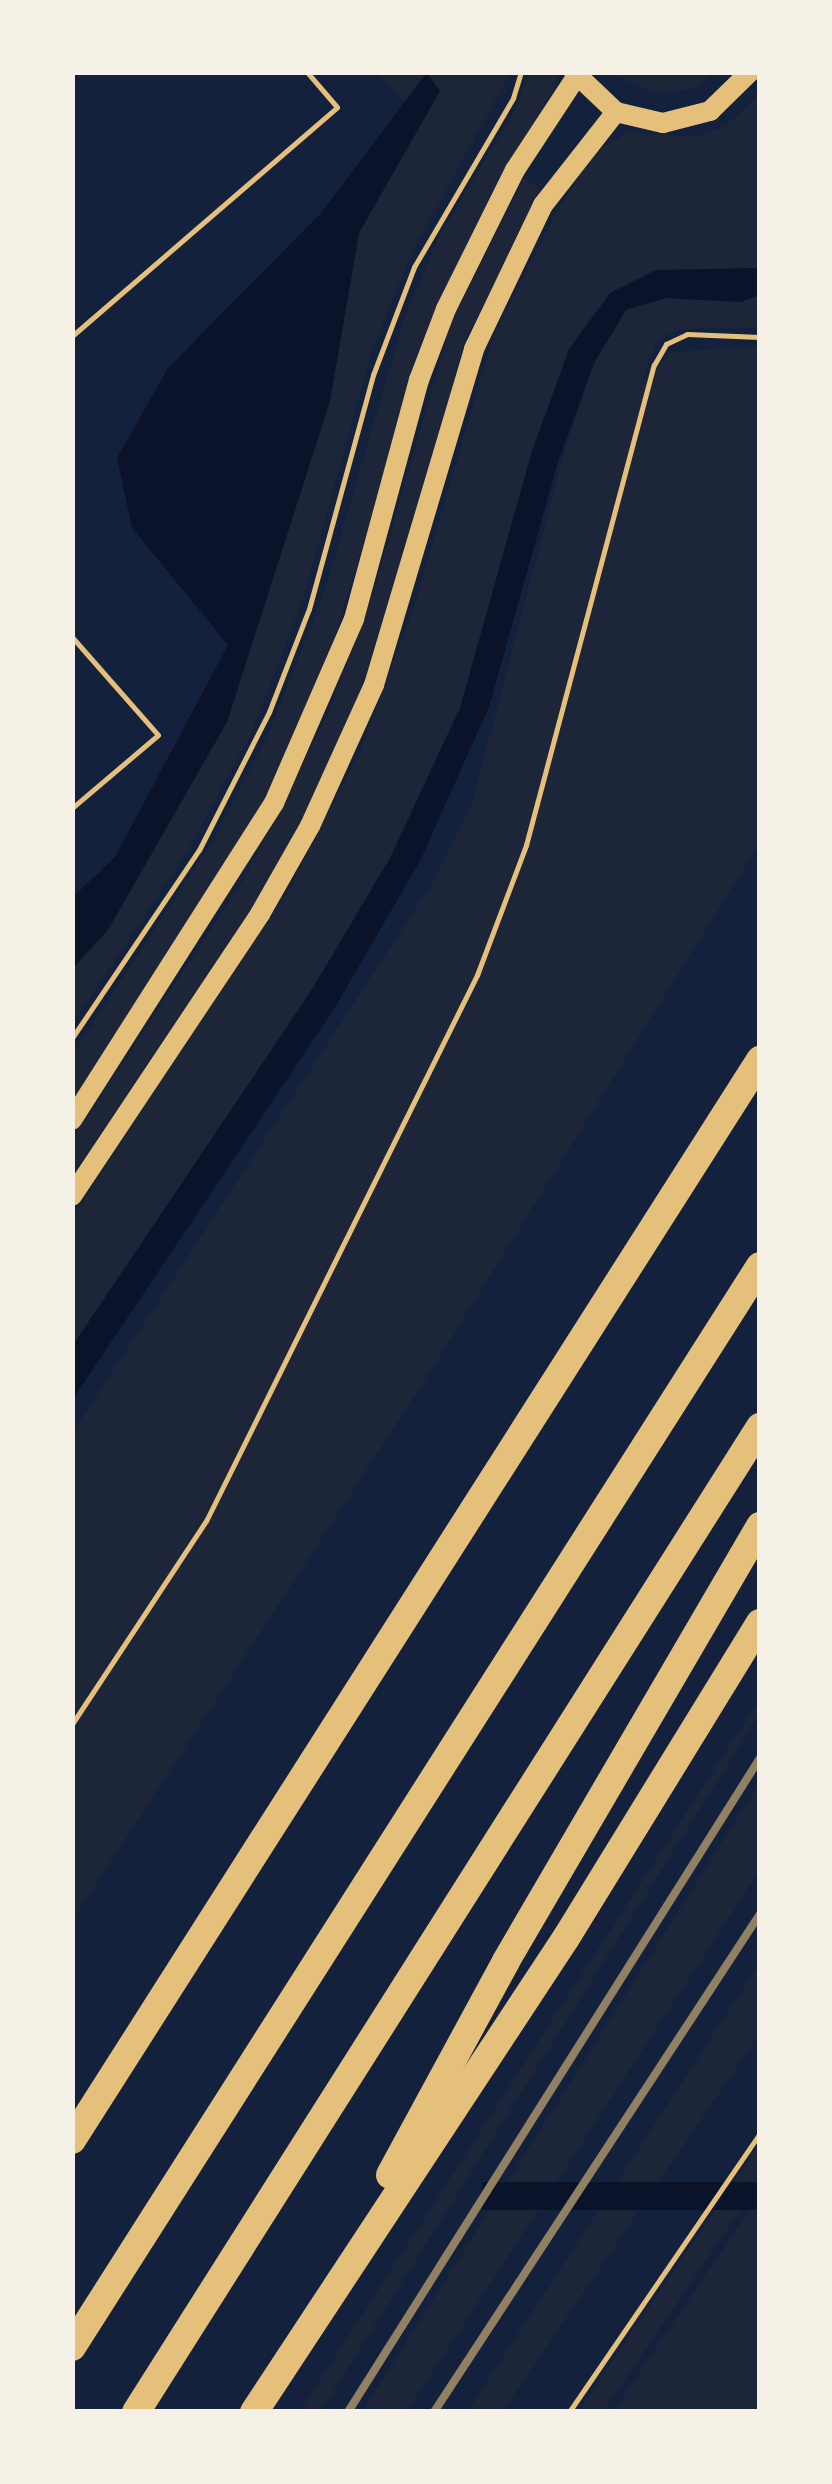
<!DOCTYPE html>
<html>
<head>
<meta charset="utf-8">
<style>
  body { margin:0 }
  #map { position:relative; width:832px; height:2484px; overflow:hidden; background:#14213d; font-family:"Exo 2",sans-serif }
  div>[style] { position:absolute }
  .green>* { inset:0; background:#1d2539 }
  .water>* { inset:0; background:#0b132b; transform-origin:0 0 }
  .path>* { height:5px; margin:-2.5px; padding:0 2.5px; transform-origin:2.5px; border-radius:2.5px; background:#e5c07b }
  .secondary>* { height:20px; margin:-10px; padding:0 10px; transform-origin:10px; border-radius:10px; background:#e5c07b }
  .motorway>* { height:28px; margin:-14px; padding:0 14px; transform-origin:14px; border-radius:14px; background:#e5c07b }
  .rail>* { height:8px; margin:-4px; padding:0 4px; transform-origin:4px; border-radius:4px; background:#918062 }
  span { translate:-50% -50%; white-space:nowrap; text-align:center; line-height:1.15; -webkit-text-stroke:8px #f6f1e7; paint-order:stroke }
  .frame { position:absolute; inset:0; border:75px solid #f6f1e7; pointer-events:none }
</style>
</head>
<body>
<div id="map">
  <div class="green">
    <div style="clip-path:polygon(377px 73px,425px 73px,403px 102px)"></div>
    <div style="clip-path:polygon(427px 73px,510px 73px,413px 250px,372px 350px,302px 602px,251px 734px,188px 850px,73px 1023px,73px 968px,108px 930px,227px 722px,329px 403px,359px 233px,440px 91px)"></div>
    <div style="clip-path:polygon(529px 73px,557px 73px,556px 84px,438px 301px,325px 667px,261px 809px,73px 1103px,73px 1054px,214px 839px,270px 731px,326px 587px,405px 316px,439px 237px,513px 113px)"></div>
    <div style="clip-path:polygon(610px 73px,715px 73px,691px 89px,655px 94px)"></div>
    <div style="clip-path:polygon(759px 95px,759px 268px,610px 293px,532px 451px,460px 708px,390px 858px,311px 991px,73px 1345px,73px 1215px,288px 891px,358px 756px,413px 610px,493px 338px,558px 209px,595px 153px,629px 132px,696px 137px,725px 126px)"></div>
    <div style="clip-path:polygon(524px 178px,543px 191px,465px 340px,408px 553px,368px 674px,320px 785px,263px 891px,73px 1175px,73px 1138px,243px 881px,330px 710px,375px 587px,452px 321px)"></div>
    <div style="clip-path:polygon(759px 295px,759px 327px,680px 329px,658px 339px,642px 381px,672px 352px,759px 346px,759px 844px,423px 1383px,73px 1919px,73px 1432px,434px 881px,472px 804px,563px 457px,594px 363px,626px 310px,666px 298px,741px 302px)"></div>
    <div style="clip-path:polygon(759px 1700px,759px 1715px,321px 2411px,300px 2411px)"></div>
    <div style="clip-path:polygon(759px 1784px,759px 1871px,407px 2411px,363px 2411px)"></div>
    <div style="clip-path:polygon(759px 1964px,759px 2034px,503px 2411px,468px 2411px)"></div>
    <div style="clip-path:polygon(759px 2145px,759px 2182px,604px 2411px,578px 2412px)"></div>
    <div style="clip-path:polygon(759px 2196px,759px 2411px,613px 2412px)"></div>
  </div>
  <div class="water">
    <div style="clip-path:polygon(427px 73px,440px 91px,359px 233px,330px 401px,227px 722px,108px 930px,73px 968px,73px 897px,115px 857px,228px 645px,132px 528px,117px 458px,168px 368px,320px 214px)"></div>
    <div style="clip-path:polygon(759px 268px,759px 295px,741px 302px,666px 298px,626px 310px,594px 363px,558px 462px,489px 707px,420px 861px,333px 1011px,73px 1399px,73px 1345px,311px 991px,390px 858px,460px 708px,532px 451px,569px 349px,610px 293px,656px 270px)"></div>
    <div style="left:759px;top:2182px;width:28px;height:277px;rotate:90deg"></div>
  </div>
  <div class="path">
    <div style="left:72px;top:336px;width:350px;rotate:-40.8deg"></div>
    <div style="left:337px;top:107px;width:46px;rotate:-130.6deg"></div>
    <div style="left:72px;top:637px;width:130px;rotate:48.7deg"></div>
    <div style="left:158px;top:735px;width:113px;rotate:139.7deg"></div>
    <div style="left:72px;top:1038px;width:227px;rotate:-56deg"></div>
    <div style="left:199px;top:850px;width:155px;rotate:-63.1deg"></div>
    <div style="left:269px;top:712px;width:110px;rotate:-68.8deg"></div>
    <div style="left:309px;top:609px;width:243px;rotate:-74.7deg"></div>
    <div style="left:373px;top:375px;width:116px;rotate:-69.2deg"></div>
    <div style="left:414px;top:267px;width:196px;rotate:-59.6deg"></div>
    <div style="left:513px;top:98px;width:27px;rotate:-73deg"></div>
    <div style="left:72px;top:1724px;width:243px;rotate:-56.6deg"></div>
    <div style="left:206px;top:1521px;width:610px;rotate:-63.6deg"></div>
    <div style="left:477px;top:975px;width:139px;rotate:-69.3deg"></div>
    <div style="left:526px;top:845px;width:497px;rotate:-75.1deg"></div>
    <div style="left:654px;top:365px;width:24px;rotate:-60deg"></div>
    <div style="left:666px;top:344px;width:23px;rotate:-25deg"></div>
    <div style="left:687px;top:334px;width:73px;rotate:2.4deg"></div>
    <div style="left:569px;top:2412px;width:338px;rotate:-55.6deg"></div>
  </div>
  <div class="secondary">
    <div style="left:574px;top:72px;width:58px;rotate:43.6deg"></div>
    <div style="left:616px;top:112px;width:48px;rotate:13.2deg"></div>
    <div style="left:663px;top:123px;width:49px;rotate:-14.3deg"></div>
    <div style="left:710px;top:111px;width:56px;rotate:-44.3deg"></div>
    <div style="left:72px;top:1120px;width:376px;rotate:-57.5deg"></div>
    <div style="left:274px;top:803px;width:201px;rotate:-66.5deg"></div>
    <div style="left:354px;top:619px;width:248px;rotate:-74.8deg"></div>
    <div style="left:419px;top:380px;width:76px;rotate:-69.2deg"></div>
    <div style="left:446px;top:309px;width:155px;rotate:-63.6deg"></div>
    <div style="left:515px;top:170px;width:111px;rotate:-56.7deg"></div>
    <div style="left:72px;top:1196px;width:339px;rotate:-56.3deg"></div>
    <div style="left:260px;top:914px;width:101px;rotate:-60.4deg"></div>
    <div style="left:310px;top:826px;width:155px;rotate:-65.6deg"></div>
    <div style="left:374px;top:685px;width:351px;rotate:-73.4deg"></div>
    <div style="left:474px;top:349px;width:160px;rotate:-64.4deg"></div>
    <div style="left:543px;top:205px;width:118px;rotate:-51.9deg"></div>
  </div>
  <div class="motorway">
    <div style="left:72px;top:2140px;width:1281px;rotate:-57.5deg"></div>
    <div style="left:390px;top:2175px;width:243px;rotate:-61.5deg"></div>
    <div style="left:506px;top:1961px;width:504px;rotate:-59.72deg"></div>
    <div style="left:72px;top:2347px;width:1281px;rotate:-57.53deg"></div>
    <div style="left:136px;top:2412px;width:1166px;rotate:-57.65deg"></div>
    <div style="left:254px;top:2412px;width:567px;rotate:-56.65deg"></div>
    <div style="left:566px;top:1938px;width:370px;rotate:-58.4deg"></div>
  </div>
  <div class="rail">
    <div style="left:348px;top:2412px;width:773px;rotate:-57.79deg"></div>
    <div style="left:434px;top:2412px;width:595px;rotate:-56.79deg"></div>
  </div>
  <div class="frame"></div>
</div>
</body>
</html>
